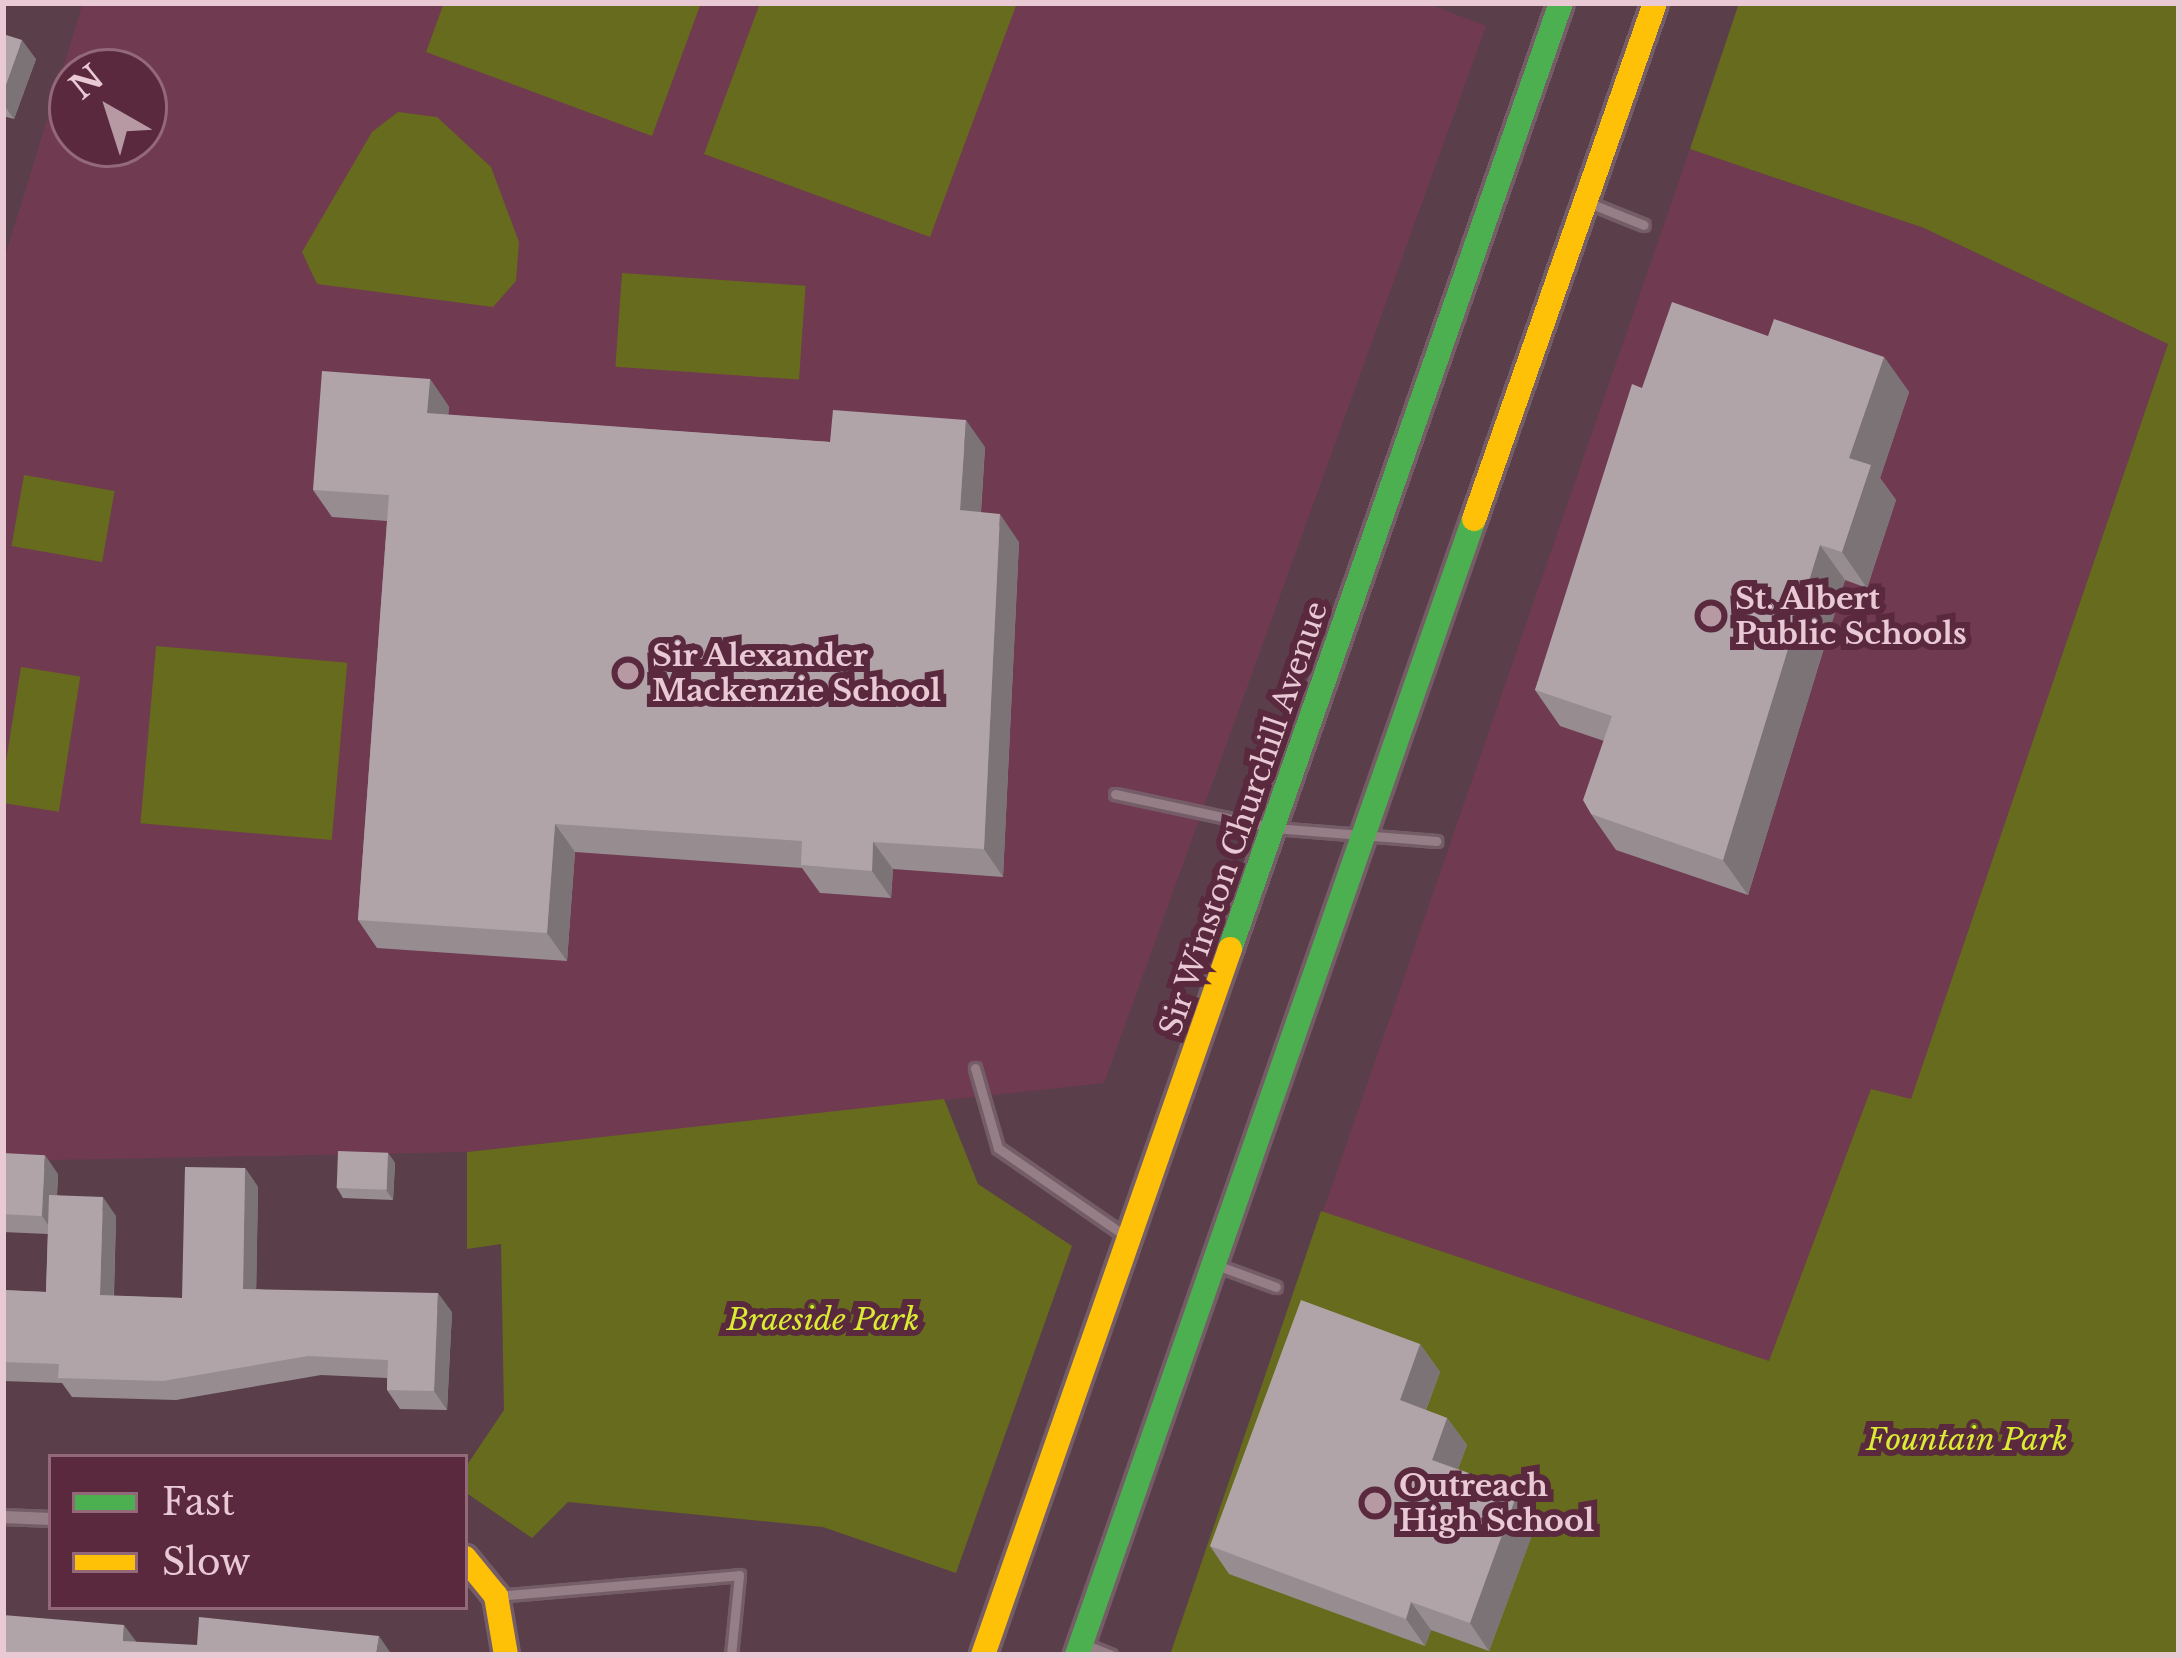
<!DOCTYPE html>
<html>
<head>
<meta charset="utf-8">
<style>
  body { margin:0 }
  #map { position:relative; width:2182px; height:1658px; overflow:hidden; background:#5a3f4a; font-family:"Libre Baskerville",serif }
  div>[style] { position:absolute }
  .built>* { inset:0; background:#703a51 }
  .green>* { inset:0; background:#676b1d; transform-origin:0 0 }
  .roads { filter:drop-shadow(3px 0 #755d67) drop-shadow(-3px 0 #755d67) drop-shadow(0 3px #755d67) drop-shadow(0 -3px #755d67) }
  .lane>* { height:9px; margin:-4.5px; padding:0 4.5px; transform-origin:4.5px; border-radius:4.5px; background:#957e86 }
  .street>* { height:12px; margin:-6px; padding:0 6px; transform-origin:6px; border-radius:6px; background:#957e86 }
  .fast>* { height:24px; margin:-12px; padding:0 12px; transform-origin:12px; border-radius:12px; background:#4caf50 }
  .slow>* { height:24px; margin:-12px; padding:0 12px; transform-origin:12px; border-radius:12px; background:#ffc107 }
  .wall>* { inset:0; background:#978d91 }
  .shaded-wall>* { inset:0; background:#7b7376 }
  .building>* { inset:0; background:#b0a4a9; transform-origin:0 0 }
  .dots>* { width:33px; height:33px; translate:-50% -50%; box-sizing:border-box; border:6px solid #5a293e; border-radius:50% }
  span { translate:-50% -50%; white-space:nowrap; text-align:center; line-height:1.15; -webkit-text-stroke:12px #5a293e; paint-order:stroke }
  .poi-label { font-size:30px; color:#e9c9d4; font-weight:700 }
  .left { translate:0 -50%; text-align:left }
  .street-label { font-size:30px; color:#e9c9d4 }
  .park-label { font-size:30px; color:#d9eb33; font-style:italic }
  .frame { position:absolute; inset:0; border:6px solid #e9c9d4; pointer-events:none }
  .legend { position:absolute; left:48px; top:1454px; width:420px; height:156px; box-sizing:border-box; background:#5a293e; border:3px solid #93697a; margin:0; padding:15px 21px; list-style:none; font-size:36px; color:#e9c9d4 }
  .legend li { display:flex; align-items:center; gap:24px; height:60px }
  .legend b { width:60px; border:3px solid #93697a }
  .north { position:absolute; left:48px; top:48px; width:120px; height:120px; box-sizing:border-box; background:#5a293e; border:3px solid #93697a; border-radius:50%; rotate:321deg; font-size:33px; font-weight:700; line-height:48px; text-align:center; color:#e9c9d4 }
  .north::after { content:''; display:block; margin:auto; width:42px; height:54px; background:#b799a4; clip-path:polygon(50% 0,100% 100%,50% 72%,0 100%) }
</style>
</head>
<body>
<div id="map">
  <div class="built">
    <div style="clip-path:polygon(evenodd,83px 3px,1426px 3px,1486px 26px,1104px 1083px,467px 1152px,3px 1161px,3px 263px,83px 3px,72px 72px,144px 72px,144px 144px,72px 144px,72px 72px)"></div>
    <div style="clip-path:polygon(1690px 149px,1924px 228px,2168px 344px,1911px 1100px,1871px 1090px,1769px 1361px,1697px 1337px,1170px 1655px)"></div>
  </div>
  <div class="green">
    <div style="clip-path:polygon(444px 3px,701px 3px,652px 136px,426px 52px)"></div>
    <div style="clip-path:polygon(760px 3px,1017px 3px,930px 237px,704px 154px)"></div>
    <div style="clip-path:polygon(1739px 3px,2179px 3px,2179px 1655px,1170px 1655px,1321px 1211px,1769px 1361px,1871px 1089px,1911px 1099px,2168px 344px,1924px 228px,1690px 149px)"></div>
    <div style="clip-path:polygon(398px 112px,437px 117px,491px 167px,519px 242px,516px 281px,493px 307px,317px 284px,302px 252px,372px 132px)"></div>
    <div style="left:622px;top:273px;width:184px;height:94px;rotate:4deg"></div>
    <div style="left:24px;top:475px;width:92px;height:72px;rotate:10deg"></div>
    <div style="left:156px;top:646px;width:192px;height:178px;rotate:5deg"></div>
    <div style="left:21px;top:667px;width:60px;height:137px;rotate:9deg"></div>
    <div style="clip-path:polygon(944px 1099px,978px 1184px,1072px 1246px,956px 1573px,823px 1527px,568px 1502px,532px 1538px,465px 1492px,465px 1468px,504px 1410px,501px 1244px,467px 1249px,467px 1152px)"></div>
  </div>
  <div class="roads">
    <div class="lane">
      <div style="left:1587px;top:202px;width:61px;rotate:22deg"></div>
      <div style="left:1115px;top:794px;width:163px;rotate:12.1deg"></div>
      <div style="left:1274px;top:828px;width:163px;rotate:4.6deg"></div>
      <div style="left:975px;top:1068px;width:83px;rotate:74deg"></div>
      <div style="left:998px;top:1148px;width:157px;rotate:34.6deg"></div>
      <div style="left:1214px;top:1264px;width:66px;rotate:20.4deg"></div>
      <div style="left:496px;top:1596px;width:244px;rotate:-4.9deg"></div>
      <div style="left:739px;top:1575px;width:80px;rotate:95.7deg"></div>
      <div style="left:1082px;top:1643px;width:31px;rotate:22deg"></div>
    </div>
    <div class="street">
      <div style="left:3px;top:1517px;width:48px;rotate:2.4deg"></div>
    </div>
    <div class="fast">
      <div style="left:1230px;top:949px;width:1002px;rotate:-70.72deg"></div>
      <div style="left:1077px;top:1655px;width:1203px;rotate:-70.74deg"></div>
    </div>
    <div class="slow">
      <div style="left:1474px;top:519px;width:547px;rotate:-70.67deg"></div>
      <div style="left:465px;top:1558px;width:49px;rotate:50.8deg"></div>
      <div style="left:496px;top:1596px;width:60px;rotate:80.4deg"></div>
      <div style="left:983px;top:1655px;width:748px;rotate:-70.72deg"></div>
    </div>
  </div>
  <div class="wall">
    <div style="clip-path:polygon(3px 34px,36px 59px,14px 119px,3px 116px)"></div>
    <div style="clip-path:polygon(1884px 357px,1909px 392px,1880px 478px,1896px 500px,1867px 588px,1845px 580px,1748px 895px,1616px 850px,1591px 814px,1604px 741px,1560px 726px,1535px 690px,1642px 388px)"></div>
    <div style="clip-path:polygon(430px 379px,449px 407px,448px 415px,830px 442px,985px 447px,981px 512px,1019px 542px,1003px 877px,893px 869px,891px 898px,820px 893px,802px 868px,575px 852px,567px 961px,377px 948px,358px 920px,387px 521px,332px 517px,313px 490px)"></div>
    <div style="clip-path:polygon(3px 1153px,58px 1174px,57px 1195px,116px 1216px,114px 1296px,182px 1298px,245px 1168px,258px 1187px,256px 1289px,452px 1312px,447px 1410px,400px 1409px,387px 1390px,387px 1378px,321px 1375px,176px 1400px,72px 1397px,62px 1383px,3px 1381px,3px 1290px,46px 1292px,48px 1234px,3px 1232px)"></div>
    <div style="clip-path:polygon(388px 1153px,395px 1163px,393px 1200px,343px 1198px,337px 1188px)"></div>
    <div style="clip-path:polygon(1420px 1344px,1440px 1372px,1426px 1410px,1447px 1418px,1467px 1445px,1458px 1469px,1518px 1491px,1538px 1519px,1489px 1651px,1431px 1630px,1425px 1646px,1229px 1574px,1210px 1546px)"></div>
  </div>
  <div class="shaded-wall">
    <div style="clip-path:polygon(22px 40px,36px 59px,14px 119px,3px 104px,3px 93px)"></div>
    <div style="clip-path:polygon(1884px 357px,1909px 392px,1880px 478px,1896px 500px,1867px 588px,1842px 552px,1849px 458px)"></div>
    <div style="clip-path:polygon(430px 379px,449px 407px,446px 441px,427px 413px)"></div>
    <div style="clip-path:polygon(966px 420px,985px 447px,979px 538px,960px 510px)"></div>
    <div style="clip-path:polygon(1000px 514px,1019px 542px,1003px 877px,984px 849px)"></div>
    <div style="clip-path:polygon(1820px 545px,1845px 580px,1748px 895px,1723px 860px)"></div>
    <div style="clip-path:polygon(555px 824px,575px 852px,567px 961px,547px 933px)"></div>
    <div style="clip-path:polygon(873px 842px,893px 869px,891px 898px,872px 871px)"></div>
    <div style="clip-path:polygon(388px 1153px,395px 1163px,393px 1200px,386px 1190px)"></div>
    <div style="clip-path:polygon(45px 1155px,58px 1174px,55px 1235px,42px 1216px)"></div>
    <div style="clip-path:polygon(245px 1168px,258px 1187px,256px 1308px,243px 1289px)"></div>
    <div style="clip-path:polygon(103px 1197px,116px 1216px,113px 1314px,100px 1295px)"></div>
    <div style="clip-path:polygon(438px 1293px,452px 1312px,447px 1410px,434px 1391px)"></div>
    <div style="clip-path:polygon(1420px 1344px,1440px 1372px,1419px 1428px,1400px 1400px)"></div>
    <div style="clip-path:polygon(1447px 1418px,1467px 1445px,1451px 1488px,1432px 1460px)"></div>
    <div style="clip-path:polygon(1518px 1491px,1538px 1519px,1489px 1651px,1470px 1623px)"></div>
    <div style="clip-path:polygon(1411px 1602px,1431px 1630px,1425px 1646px,1406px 1619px)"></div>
    <div style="clip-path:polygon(124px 1625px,138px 1644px,123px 1641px)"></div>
    <div style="clip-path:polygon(379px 1636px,392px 1655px,376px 1655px)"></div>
  </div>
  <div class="building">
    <div style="clip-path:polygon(3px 34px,22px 40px,3px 93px)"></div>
    <div style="clip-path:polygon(1672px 302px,1768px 336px,1774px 319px,1884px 357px,1849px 458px,1871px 465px,1842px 552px,1820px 545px,1723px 860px,1591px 814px,1583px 800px,1612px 716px,1535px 690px,1632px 384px,1642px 388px)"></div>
    <div style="clip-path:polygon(322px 371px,430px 379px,427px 413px,830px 442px,833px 410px,966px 420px,960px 510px,1000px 514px,984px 849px,873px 842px,872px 871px,801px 865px,802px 841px,555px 824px,547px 933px,358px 920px,389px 495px,313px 490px)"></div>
    <div style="left:338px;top:1151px;width:50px;height:37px;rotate:2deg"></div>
    <div style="left:3px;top:1153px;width:42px;height:61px;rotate:3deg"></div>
    <div style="clip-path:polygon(185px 1167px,245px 1168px,243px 1289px,438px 1293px,434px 1391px,387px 1390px,388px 1360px,308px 1356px,163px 1381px,58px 1378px,59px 1364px,3px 1362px,3px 1290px,46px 1292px,49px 1195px,103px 1197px,100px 1295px,182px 1298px)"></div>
    <div style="clip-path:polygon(1301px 1300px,1420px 1344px,1400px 1400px,1447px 1418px,1432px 1460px,1518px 1491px,1470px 1623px,1411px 1602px,1406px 1619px,1210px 1546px)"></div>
    <div style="clip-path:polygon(3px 1615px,124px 1625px,123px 1641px,197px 1645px,199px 1617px,379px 1636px,376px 1655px,3px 1655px)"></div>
  </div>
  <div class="dots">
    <div style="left:1711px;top:616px;background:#b799a4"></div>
    <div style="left:628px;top:673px;background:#b799a4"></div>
    <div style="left:1375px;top:1503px;background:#b799a4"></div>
  </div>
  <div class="poi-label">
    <span class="left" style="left:1735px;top:616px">St. Albert<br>Public Schools</span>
    <span class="left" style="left:652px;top:673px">Sir Alexander<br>Mackenzie School</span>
    <span class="left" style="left:1399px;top:1503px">Outreach<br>High School</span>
  </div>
  <div class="street-label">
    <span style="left:1244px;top:819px;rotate:-71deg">Sir Winston Churchill Avenue</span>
  </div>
  <div class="park-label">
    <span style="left:823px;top:1320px">Braeside Park</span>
    <span style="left:1967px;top:1440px">Fountain Park</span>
  </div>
  <div class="frame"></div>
  <ul class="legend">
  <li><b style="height:15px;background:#4caf50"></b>Fast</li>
  <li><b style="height:15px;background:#ffc107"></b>Slow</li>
  </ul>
  <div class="north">N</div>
</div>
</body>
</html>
